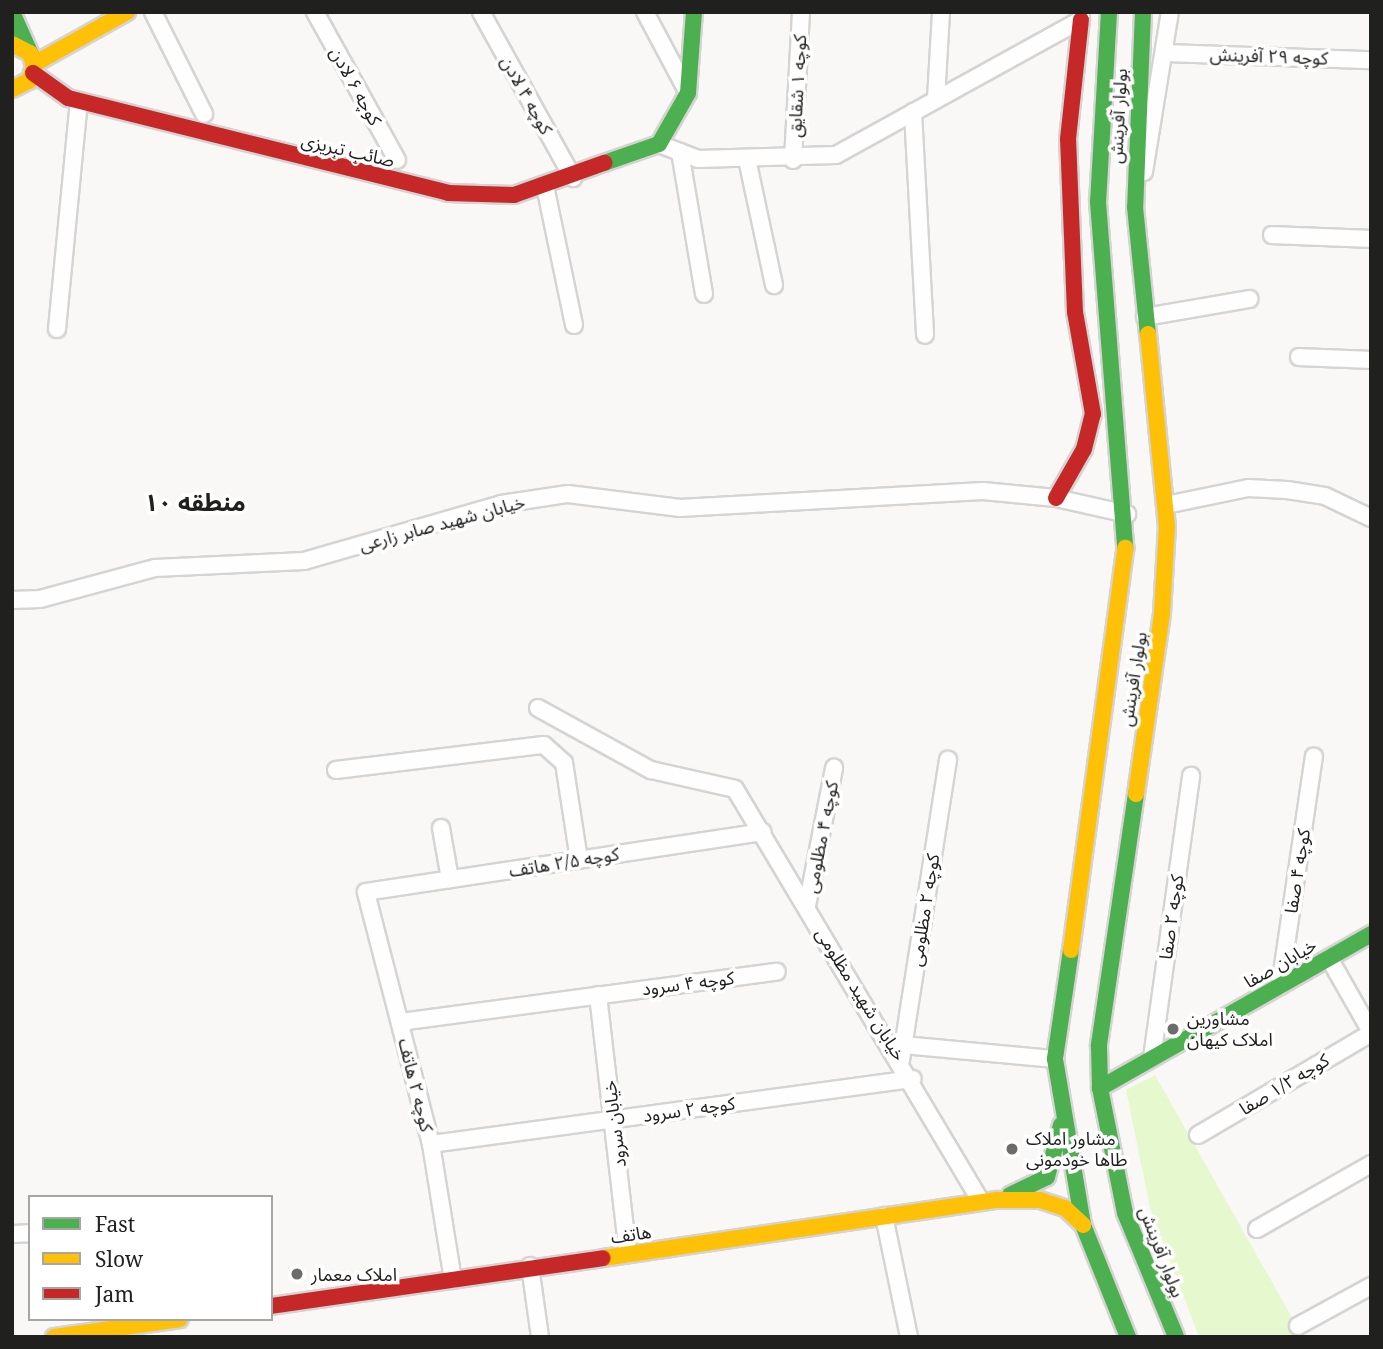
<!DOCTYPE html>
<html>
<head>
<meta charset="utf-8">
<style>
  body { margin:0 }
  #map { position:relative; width:1383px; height:1349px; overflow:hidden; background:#f9f8f6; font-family:"Noto Serif","Noto Sans Arabic",serif }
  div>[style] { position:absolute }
  .green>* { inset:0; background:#e6f9ce }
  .roads { filter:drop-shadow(2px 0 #d5d4d3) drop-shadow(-2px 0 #d5d4d3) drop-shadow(0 2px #d5d4d3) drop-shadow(0 -2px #d5d4d3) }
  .street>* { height:16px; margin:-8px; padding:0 8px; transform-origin:8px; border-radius:8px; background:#fefefe }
  .fast>* { height:16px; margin:-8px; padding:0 8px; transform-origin:8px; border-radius:8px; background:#4caf50 }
  .slow>* { height:16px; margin:-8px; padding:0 8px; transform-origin:8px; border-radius:8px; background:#ffc107 }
  .jam>* { height:16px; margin:-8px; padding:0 8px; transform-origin:8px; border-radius:8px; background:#c62828 }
  .dots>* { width:19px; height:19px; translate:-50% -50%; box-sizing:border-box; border:4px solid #fff; border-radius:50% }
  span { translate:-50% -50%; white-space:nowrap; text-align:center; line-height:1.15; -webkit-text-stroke:7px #fff; paint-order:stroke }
  .street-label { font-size:18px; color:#20201f }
  .poi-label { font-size:18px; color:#20201f }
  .left { translate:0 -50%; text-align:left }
  .district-label { font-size:24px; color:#20201f; font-weight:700 }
  .frame { position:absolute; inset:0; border:14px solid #20201f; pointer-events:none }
  .legend { position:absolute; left:28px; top:1195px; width:245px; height:126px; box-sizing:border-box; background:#fff; border:2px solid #a6a6a5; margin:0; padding:9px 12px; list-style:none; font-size:21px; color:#20201f }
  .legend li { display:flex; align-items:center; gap:14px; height:35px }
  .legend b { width:35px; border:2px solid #a6a6a5 }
</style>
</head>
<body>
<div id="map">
  <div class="green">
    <div style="clip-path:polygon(1155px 1075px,1303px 1337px,1199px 1337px,1150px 1208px,1126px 1090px)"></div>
  </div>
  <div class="roads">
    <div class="street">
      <div style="left:153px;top:12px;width:114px;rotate:63.4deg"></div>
      <div style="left:315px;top:12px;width:169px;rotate:61deg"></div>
      <div style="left:481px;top:12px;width:190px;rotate:61deg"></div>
      <div style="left:645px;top:12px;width:92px;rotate:62deg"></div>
      <div style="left:1167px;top:53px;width:204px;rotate:2deg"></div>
      <div style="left:936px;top:99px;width:87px;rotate:-86.7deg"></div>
      <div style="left:913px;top:112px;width:223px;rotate:86.9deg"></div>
      <div style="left:659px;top:144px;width:42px;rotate:21deg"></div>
      <div style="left:698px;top:159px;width:138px;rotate:-1.7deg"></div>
      <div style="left:836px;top:155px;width:280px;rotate:-28.9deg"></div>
      <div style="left:1081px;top:20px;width:7px;rotate:-90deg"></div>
      <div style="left:680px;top:152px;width:144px;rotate:80.4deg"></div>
      <div style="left:747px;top:159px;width:129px;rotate:77.9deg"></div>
      <div style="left:793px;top:160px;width:148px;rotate:-86.9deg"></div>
      <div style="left:1144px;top:172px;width:162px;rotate:-80.8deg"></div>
      <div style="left:545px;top:186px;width:142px;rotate:78.2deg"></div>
      <div style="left:1272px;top:235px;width:99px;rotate:2.3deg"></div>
      <div style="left:1145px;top:317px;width:106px;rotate:-9.8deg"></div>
      <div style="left:57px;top:329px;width:229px;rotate:-84.5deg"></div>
      <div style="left:1299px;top:357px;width:72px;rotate:2.4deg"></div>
      <div style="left:1166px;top:505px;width:84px;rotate:-11.7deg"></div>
      <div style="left:1248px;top:488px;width:39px;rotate:3deg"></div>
      <div style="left:1287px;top:490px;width:38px;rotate:9deg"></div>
      <div style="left:1325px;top:496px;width:51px;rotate:25.6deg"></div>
      <div style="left:12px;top:600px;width:28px;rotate:-2deg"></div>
      <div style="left:40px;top:599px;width:119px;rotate:-15.1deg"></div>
      <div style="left:155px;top:568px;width:149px;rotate:-2.7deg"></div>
      <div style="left:304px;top:561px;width:205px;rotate:-16.1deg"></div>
      <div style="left:501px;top:504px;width:68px;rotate:-8.5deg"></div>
      <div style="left:568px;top:494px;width:113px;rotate:7.1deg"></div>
      <div style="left:680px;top:508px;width:303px;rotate:-3.2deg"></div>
      <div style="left:983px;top:491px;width:73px;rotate:5.5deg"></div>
      <div style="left:1056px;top:498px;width:73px;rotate:12.7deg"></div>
      <div style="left:538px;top:708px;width:129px;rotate:28.8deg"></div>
      <div style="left:651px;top:770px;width:86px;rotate:12.7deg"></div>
      <div style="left:735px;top:789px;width:481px;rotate:59.2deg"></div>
      <div style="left:336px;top:770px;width:209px;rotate:-6.9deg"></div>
      <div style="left:544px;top:745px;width:27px;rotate:42deg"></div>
      <div style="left:564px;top:763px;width:98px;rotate:81.2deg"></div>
      <div style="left:441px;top:828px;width:52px;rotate:80deg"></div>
      <div style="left:807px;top:906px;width:141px;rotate:-78.9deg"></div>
      <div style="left:1329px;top:958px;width:85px;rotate:60.4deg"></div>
      <div style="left:1280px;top:986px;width:232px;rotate:-81.6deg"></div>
      <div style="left:598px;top:995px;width:261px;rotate:83.4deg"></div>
      <div style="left:400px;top:1022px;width:380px;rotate:-7.6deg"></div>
      <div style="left:903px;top:1045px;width:153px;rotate:5.3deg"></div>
      <div style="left:1152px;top:1058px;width:285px;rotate:-82.1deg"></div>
      <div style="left:901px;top:1060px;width:304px;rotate:-81.1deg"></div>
      <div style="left:1198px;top:1135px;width:201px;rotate:-30.5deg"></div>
      <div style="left:431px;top:1144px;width:486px;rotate:-7.7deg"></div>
      <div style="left:884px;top:1216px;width:124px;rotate:78.3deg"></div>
      <div style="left:1257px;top:1229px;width:131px;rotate:-29.7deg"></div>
      <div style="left:12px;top:1234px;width:18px;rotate:-3deg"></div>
      <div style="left:530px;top:1266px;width:72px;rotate:82deg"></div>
      <div style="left:453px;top:1280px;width:138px;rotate:-99.2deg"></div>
      <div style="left:431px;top:1144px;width:260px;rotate:-104.5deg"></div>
      <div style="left:366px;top:892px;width:401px;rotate:-8.6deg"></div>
      <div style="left:1298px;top:1326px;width:83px;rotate:-28.7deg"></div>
    </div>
    <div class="fast">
      <div style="left:12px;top:12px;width:49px;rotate:66deg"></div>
      <div style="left:1109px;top:12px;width:190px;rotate:93.3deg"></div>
      <div style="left:1098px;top:202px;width:347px;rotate:85.5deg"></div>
      <div style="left:1143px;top:12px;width:195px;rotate:92.3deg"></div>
      <div style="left:1135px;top:207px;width:128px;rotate:84.2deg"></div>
      <div style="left:604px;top:163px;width:58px;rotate:-19.1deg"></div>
      <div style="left:659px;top:144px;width:59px;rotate:-60.4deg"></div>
      <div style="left:688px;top:93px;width:81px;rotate:-85.8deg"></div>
      <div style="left:1136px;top:794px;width:255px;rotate:98.4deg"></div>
      <div style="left:1099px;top:1046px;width:42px;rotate:88.6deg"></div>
      <div style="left:1100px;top:1088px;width:127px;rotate:78.7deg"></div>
      <div style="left:1125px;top:1213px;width:134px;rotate:67.6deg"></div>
      <div style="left:1071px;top:950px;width:110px;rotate:98.4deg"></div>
      <div style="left:1055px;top:1059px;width:168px;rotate:80.4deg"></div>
      <div style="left:1083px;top:1225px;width:121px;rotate:68.1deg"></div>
      <div style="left:1100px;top:1088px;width:312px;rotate:-29.6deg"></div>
      <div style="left:1010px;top:1195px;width:41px;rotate:-25.9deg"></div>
      <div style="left:1047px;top:1177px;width:54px;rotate:-74.9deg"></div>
    </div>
    <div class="slow">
      <div style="left:12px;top:44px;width:20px;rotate:27deg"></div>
      <div style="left:30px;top:53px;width:14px;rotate:73deg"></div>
      <div style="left:34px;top:66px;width:15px;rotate:106deg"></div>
      <div style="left:30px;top:80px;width:20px;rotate:153deg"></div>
      <div style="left:34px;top:64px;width:107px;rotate:-29.2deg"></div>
      <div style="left:1136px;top:794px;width:183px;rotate:-81.8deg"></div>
      <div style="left:1162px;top:613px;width:86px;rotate:-86.7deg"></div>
      <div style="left:1167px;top:527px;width:194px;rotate:-95.6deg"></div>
      <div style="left:1071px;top:950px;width:406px;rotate:-82.3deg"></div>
      <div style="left:603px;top:1258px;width:398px;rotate:-8.4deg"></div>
      <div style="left:997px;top:1200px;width:43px"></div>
      <div style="left:1040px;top:1200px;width:26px;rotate:18deg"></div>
      <div style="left:1065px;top:1208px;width:25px;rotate:43deg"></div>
      <div style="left:54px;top:1337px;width:127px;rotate:-8.1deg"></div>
    </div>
    <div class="jam">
      <div style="left:33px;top:73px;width:43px;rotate:35.5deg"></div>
      <div style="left:68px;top:98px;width:392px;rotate:14deg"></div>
      <div style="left:448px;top:193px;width:66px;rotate:1.7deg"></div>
      <div style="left:514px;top:195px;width:96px;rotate:-19.6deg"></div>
      <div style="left:1056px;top:498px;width:56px;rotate:-60.3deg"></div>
      <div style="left:1084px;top:449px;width:36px;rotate:-76deg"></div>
      <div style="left:1093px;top:414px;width:104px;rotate:-100deg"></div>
      <div style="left:1075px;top:312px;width:173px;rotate:-92.3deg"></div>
      <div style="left:1068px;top:139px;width:120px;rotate:-83.8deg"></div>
      <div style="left:271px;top:1306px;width:335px;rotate:-8.2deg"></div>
    </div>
  </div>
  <div class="dots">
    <div style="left:1173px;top:1029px;background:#6c6c6a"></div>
    <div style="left:1012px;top:1149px;background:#6c6c6a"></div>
    <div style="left:297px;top:1274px;background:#6c6c6a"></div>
  </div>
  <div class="street-label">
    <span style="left:1269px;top:56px;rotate:2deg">کوچه ۲۹ آفرینش</span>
    <span style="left:356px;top:86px;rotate:61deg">کوچه ۶ لادن</span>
    <span style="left:797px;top:86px;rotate:-87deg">کوچه ۱ شقایق</span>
    <span style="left:527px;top:95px;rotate:61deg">کوچه ۴ لادن</span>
    <span style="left:1118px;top:116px;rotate:-87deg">بولوار آفرینش</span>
    <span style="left:348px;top:150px;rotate:13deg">صائب تبریزی</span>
    <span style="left:442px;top:523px;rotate:-15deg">خیابان شهید صابر زارعی</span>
    <span style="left:1133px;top:679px;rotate:-81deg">بولوار آفرینش</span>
    <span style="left:821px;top:837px;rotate:-79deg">کوچه ۴ مظلومی</span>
    <span style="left:564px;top:862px;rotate:-9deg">کوچه ۲/۵ هاتف</span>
    <span style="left:1297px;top:871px;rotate:-81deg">کوچه ۴ صفا</span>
    <span style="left:924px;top:910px;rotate:-81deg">کوچه ۲ مظلومی</span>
    <span style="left:1171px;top:917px;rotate:-82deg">کوچه ۲ صفا</span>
    <span style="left:1280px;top:963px;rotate:-30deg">خیابان صفا</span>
    <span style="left:688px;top:983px;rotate:-7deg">کوچه ۴ سرود</span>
    <span style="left:861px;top:994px;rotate:58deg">خیابان شهید مظلومی</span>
    <span style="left:1284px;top:1084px;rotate:-31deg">کوچه ۱/۲ صفا</span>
    <span style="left:416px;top:1085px;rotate:76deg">کوچه ۲ هاتف</span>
    <span style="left:689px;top:1109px;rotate:-8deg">کوچه ۲ سرود</span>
    <span style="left:614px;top:1124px;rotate:-97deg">خیابان سرود</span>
    <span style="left:631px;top:1234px;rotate:-8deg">هاتف</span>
    <span style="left:1162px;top:1252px;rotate:69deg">بولوار آفرینش</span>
  </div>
  <div class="poi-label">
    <span class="left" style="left:1187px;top:1029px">مشاورین<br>املاک کیهان</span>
    <span class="left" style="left:1026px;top:1149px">مشاور املاک<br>طاها خودمونی</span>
    <span class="left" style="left:311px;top:1274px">املاک معمار</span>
  </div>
  <div class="district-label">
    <span style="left:195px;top:502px">منطقه ۱۰</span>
  </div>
  <div class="frame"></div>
  <ul class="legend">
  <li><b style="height:9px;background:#4caf50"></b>Fast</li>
  <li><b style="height:9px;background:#ffc107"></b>Slow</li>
  <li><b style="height:9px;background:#c62828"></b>Jam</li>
  </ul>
</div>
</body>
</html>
